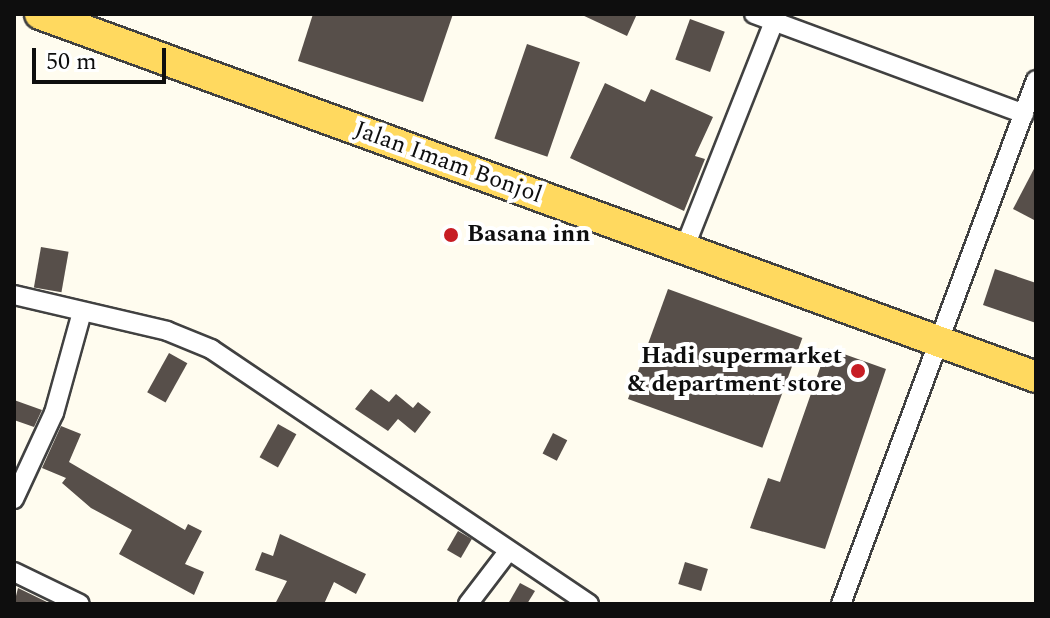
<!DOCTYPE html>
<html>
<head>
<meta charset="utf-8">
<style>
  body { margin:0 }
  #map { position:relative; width:1050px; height:618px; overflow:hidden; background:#fffcef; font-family:Spectral,serif }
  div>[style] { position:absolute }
  .building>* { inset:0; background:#574f4a; transform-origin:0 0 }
  .roads { filter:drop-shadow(2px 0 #414141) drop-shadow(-2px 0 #414141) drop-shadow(0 2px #414141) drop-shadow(0 -2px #414141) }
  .street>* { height:18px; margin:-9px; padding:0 9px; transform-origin:9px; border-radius:9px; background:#fff }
  .primary>* { height:30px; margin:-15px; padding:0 15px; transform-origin:15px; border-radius:15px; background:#ffd95f }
  .dots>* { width:22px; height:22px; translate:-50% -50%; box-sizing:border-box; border:4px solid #fff; border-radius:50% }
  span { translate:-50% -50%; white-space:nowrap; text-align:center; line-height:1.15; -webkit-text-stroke:8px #fff; paint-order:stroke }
  .street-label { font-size:24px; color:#0e0e0e }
  .poi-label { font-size:24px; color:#0e0e0e; font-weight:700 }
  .left { translate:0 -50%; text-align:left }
  .right { translate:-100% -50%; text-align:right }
  .frame { position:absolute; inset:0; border:16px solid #0e0e0e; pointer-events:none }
  .scale { position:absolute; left:32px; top:48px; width:134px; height:36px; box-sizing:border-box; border:4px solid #0e0e0e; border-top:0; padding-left:10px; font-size:24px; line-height:28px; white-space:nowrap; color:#0e0e0e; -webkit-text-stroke:6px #fff; paint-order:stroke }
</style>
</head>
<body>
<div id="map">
  <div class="building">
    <div style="clip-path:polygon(313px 14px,453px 14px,423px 102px,298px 61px)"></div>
    <div style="clip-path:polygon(580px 14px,637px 14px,627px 36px)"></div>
    <div style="left:690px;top:19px;width:37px;height:43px;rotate:20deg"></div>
    <div style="left:527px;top:44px;width:56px;height:100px;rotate:19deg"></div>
    <div style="clip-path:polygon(605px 83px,645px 102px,651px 89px,713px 117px,695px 156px,705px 159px,684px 211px,570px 158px)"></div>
    <div style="clip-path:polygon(1036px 165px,1036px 221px,1013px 209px)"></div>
    <div style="left:41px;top:247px;width:28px;height:41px;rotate:10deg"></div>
    <div style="clip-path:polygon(995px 269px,1036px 283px,1036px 323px,983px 305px)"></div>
    <div style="left:668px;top:289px;width:143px;height:117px;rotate:20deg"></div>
    <div style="clip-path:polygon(827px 348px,886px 369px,825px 549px,750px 528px,768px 478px,780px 482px)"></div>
    <div style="left:169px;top:353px;width:21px;height:45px;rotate:29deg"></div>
    <div style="clip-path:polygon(371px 389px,389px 402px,396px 394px,413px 408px,418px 402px,431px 412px,415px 433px,398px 419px,388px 431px,355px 409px)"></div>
    <div style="clip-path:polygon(14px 400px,42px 410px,34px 427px,14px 420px)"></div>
    <div style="left:278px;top:424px;width:21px;height:38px;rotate:29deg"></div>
    <div style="clip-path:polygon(61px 426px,81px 434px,69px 462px,185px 530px,188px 524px,202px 531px,185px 564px,204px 572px,194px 595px,119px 554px,132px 530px,91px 508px,62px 483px,66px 478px,42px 468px)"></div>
    <div style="left:553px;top:433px;width:16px;height:23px;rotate:27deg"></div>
    <div style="left:458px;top:531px;width:16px;height:22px;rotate:30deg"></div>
    <div style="clip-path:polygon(280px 534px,366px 574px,356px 594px,334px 582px,324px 604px,275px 604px,287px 581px,255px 570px,262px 552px,273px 556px)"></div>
    <div style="left:685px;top:562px;width:24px;height:23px;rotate:17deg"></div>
    <div style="clip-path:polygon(520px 583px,535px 591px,527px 604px,508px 604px)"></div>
    <div style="clip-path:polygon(18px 588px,51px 604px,14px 604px)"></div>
  </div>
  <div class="roads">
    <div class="street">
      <div style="left:754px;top:14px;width:288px;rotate:20.3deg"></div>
      <div style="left:684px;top:249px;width:253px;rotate:-68.4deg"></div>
      <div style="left:14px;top:295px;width:157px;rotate:13.2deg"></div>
      <div style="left:167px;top:331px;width:48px;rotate:22.2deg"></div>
      <div style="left:211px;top:349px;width:456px;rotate:34deg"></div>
      <div style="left:14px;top:499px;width:95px;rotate:-65.1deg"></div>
      <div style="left:54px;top:413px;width:105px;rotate:-74.5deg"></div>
      <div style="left:14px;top:572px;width:73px;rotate:25.9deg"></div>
      <div style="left:468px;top:604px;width:64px;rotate:-52.6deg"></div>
      <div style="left:841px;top:604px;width:559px;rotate:-69.59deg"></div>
    </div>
    <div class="primary">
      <div style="left:40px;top:14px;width:1060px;rotate:20.02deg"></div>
    </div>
  </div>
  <div class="dots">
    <div style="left:451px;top:235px;background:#c71d24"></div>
    <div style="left:858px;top:371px;background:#c71d24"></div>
  </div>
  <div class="street-label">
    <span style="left:448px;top:163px;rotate:20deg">Jalan Imam Bonjol</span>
  </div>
  <div class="poi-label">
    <span class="left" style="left:467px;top:235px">Basana inn</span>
    <span class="right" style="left:842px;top:371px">Hadi supermarket<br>&amp; department store</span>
  </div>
  <div class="frame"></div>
  <div class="scale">50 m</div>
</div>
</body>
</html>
